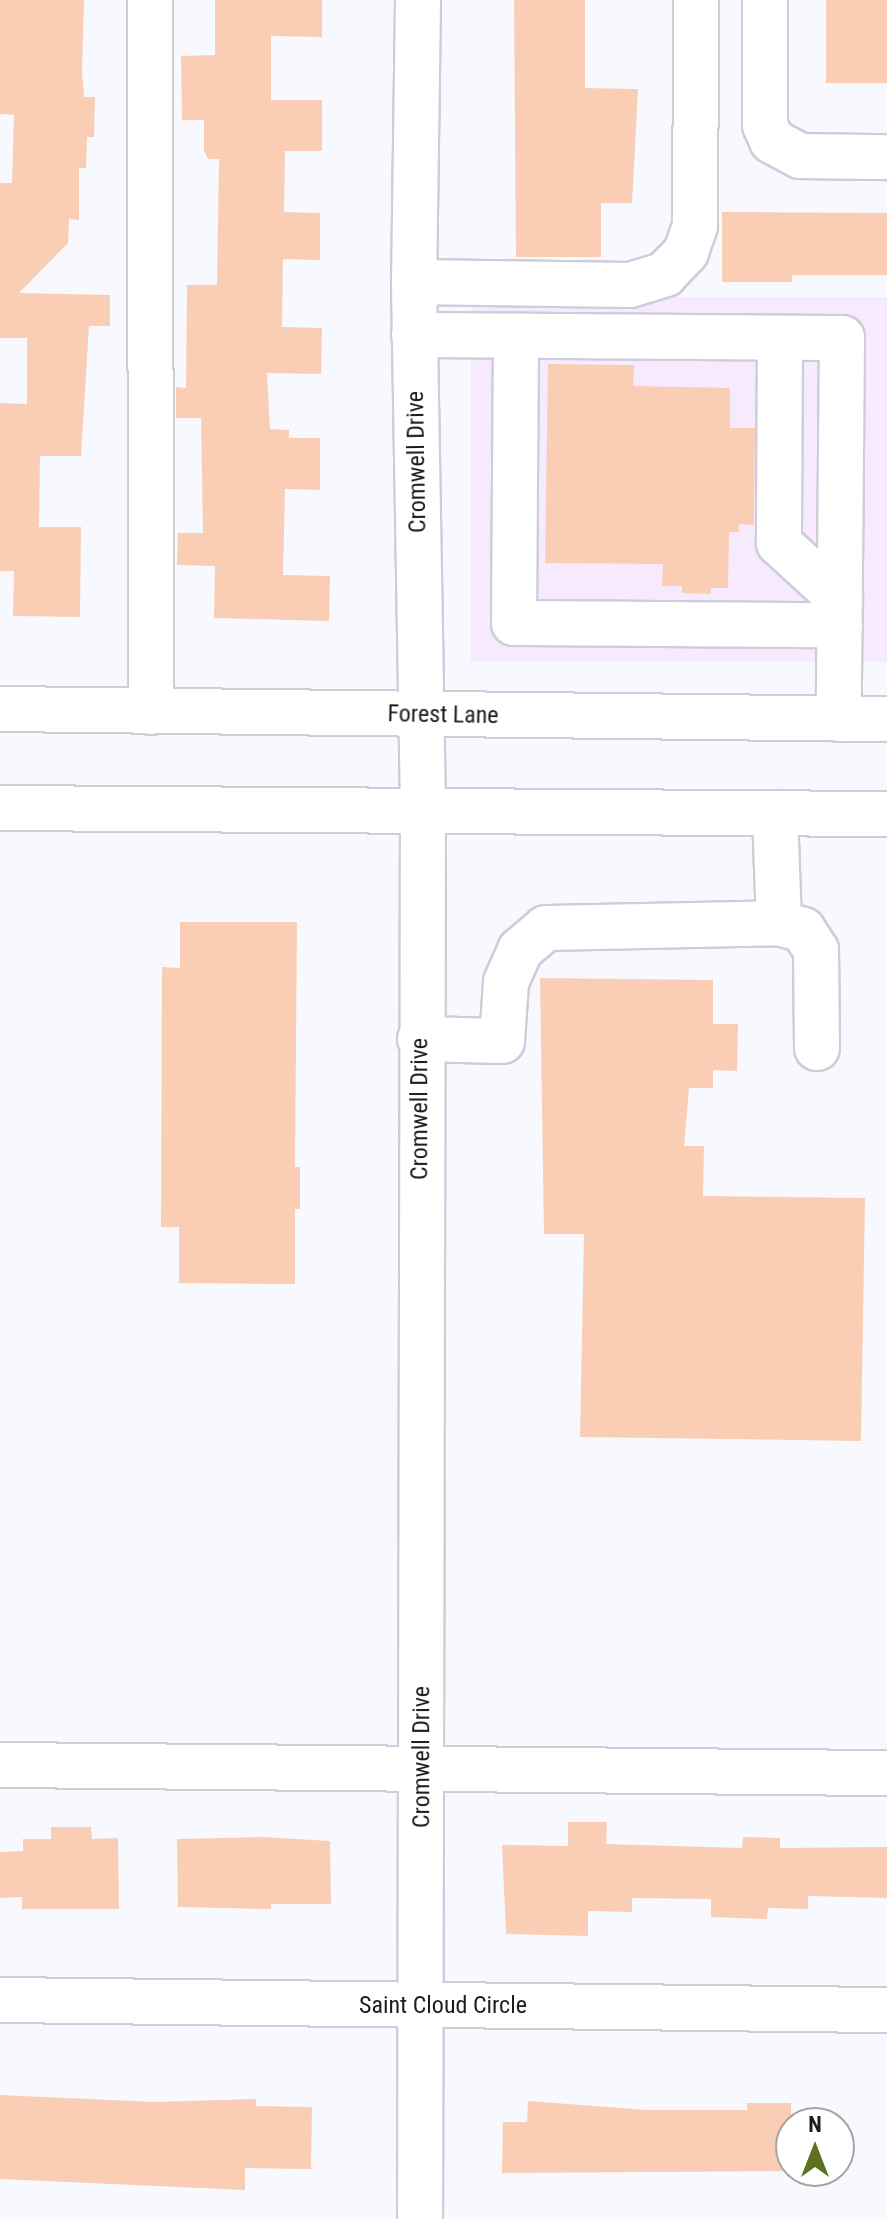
<!DOCTYPE html>
<html>
<head>
<meta charset="utf-8">
<style>
  body { margin:0 }
  #map { position:relative; width:887px; height:2219px; overflow:hidden; background:#f8f9fe; font-family:"Roboto Condensed",sans-serif }
  div>[style] { position:absolute }
  .commercial>* { inset:0; background:#f7eafe; transform-origin:0 0 }
  .building>* { inset:0; background:#faceb5; transform-origin:0 0 }
  .roads { filter:drop-shadow(2px 0 #ccced9) drop-shadow(-2px 0 #ccced9) drop-shadow(0 2px #ccced9) drop-shadow(0 -2px #ccced9) }
  .minor>* { height:44px; margin:-22px; padding:0 22px; transform-origin:22px; border-radius:22px; background:#fff }
  .major>* { height:44px; margin:-22px; padding:0 22px; transform-origin:22px; border-radius:22px; background:#fff }
  span { translate:-50% -50%; white-space:nowrap; text-align:center; line-height:1.15; -webkit-text-stroke:6px #fff; paint-order:stroke }
  .street-label { font-size:24px; color:#1b1c20 }
  .north { position:absolute; left:775px; top:2107px; width:80px; height:80px; box-sizing:border-box; background:#fff; border:2px solid #a4a4a6; border-radius:50%; rotate:0deg; font-size:22px; font-weight:700; line-height:32px; text-align:center; color:#1b1c20 }
  .north::after { content:''; display:block; margin:auto; width:28px; height:36px; background:#5e7120; clip-path:polygon(50% 0,100% 100%,50% 72%,0 100%) }
</style>
</head>
<body>
<div id="map">
  <div class="commercial">
    <div style="left:471px;top:297px;width:416px;height:365px"></div>
  </div>
  <div class="building">
    <div style="clip-path:polygon(0 0,84px 0,82px 71px,84px 97px,95px 97px,94px 137px,87px 137px,86px 168px,79px 168px,79px 220px,69px 219px,68px 243px,19px 293px,110px 295px,110px 326px,89px 326px,81px 456px,40px 456px,39px 527px,81px 527px,80px 617px,13px 616px,14px 571px,0 571px,0 403px,27px 404px,27px 338px,0 338px,0 183px,12px 183px,14px 115px,0 114px)"></div>
    <div style="clip-path:polygon(215px 0,322px 0,322px 37px,271px 36px,271px 100px,322px 100px,322px 151px,285px 151px,284px 212px,320px 213px,320px 260px,283px 259px,282px 327px,322px 328px,321px 374px,267px 373px,270px 429px,289px 430px,289px 438px,320px 438px,320px 490px,285px 489px,283px 575px,330px 576px,329px 621px,214px 618px,215px 566px,177px 565px,178px 533px,203px 533px,201px 418px,176px 418px,176px 387px,186px 388px,187px 285px,217px 285px,219px 159px,208px 159px,204px 151px,204px 120px,182px 120px,181px 56px,215px 55px)"></div>
    <div style="clip-path:polygon(514px 0,585px 0,585px 88px,638px 89px,632px 203px,601px 203px,601px 257px,516px 257px)"></div>
    <div style="left:826px;top:0;width:61px;height:83px"></div>
    <div style="clip-path:polygon(722px 212px,887px 213px,887px 275px,792px 275px,792px 282px,722px 282px)"></div>
    <div style="clip-path:polygon(548px 364px,634px 365px,633px 386px,730px 388px,730px 428px,755px 428px,754px 525px,739px 524px,739px 532px,729px 532px,728px 588px,711px 588px,711px 594px,682px 593px,682px 586px,662px 586px,663px 564px,545px 563px)"></div>
    <div style="clip-path:polygon(180px 922px,297px 922px,295px 1167px,300px 1167px,300px 1209px,295px 1209px,295px 1284px,179px 1283px,179px 1227px,161px 1227px,162px 967px,180px 968px)"></div>
    <div style="clip-path:polygon(540px 978px,713px 980px,713px 1024px,738px 1024px,737px 1071px,713px 1070px,713px 1088px,689px 1088px,684px 1146px,704px 1146px,703px 1196px,865px 1198px,861px 1441px,580px 1437px,584px 1234px,544px 1234px)"></div>
    <div style="clip-path:polygon(568px 1822px,607px 1822px,606px 1844px,742px 1848px,743px 1837px,780px 1838px,780px 1848px,887px 1847px,887px 1898px,808px 1896px,808px 1909px,768px 1908px,767px 1919px,711px 1917px,711px 1899px,632px 1898px,632px 1912px,588px 1911px,588px 1936px,506px 1934px,502px 1845px,568px 1846px)"></div>
    <div style="clip-path:polygon(51px 1827px,91px 1827px,92px 1839px,118px 1838px,119px 1909px,22px 1909px,22px 1897px,0 1898px,0 1852px,23px 1851px,23px 1839px,51px 1839px)"></div>
    <div style="clip-path:polygon(262px 1837px,330px 1841px,331px 1904px,271px 1904px,271px 1909px,178px 1907px,177px 1839px)"></div>
    <div style="clip-path:polygon(0 2095px,155px 2102px,256px 2099px,256px 2106px,312px 2107px,311px 2169px,245px 2168px,245px 2190px,0 2179px)"></div>
    <div style="clip-path:polygon(528px 2101px,647px 2110px,747px 2110px,747px 2103px,791px 2103px,791px 2171px,502px 2173px,503px 2122px,527px 2122px)"></div>
  </div>
  <div class="roads">
    <div class="minor">
      <div style="left:150px;top:0;width:712px;rotate:89.92deg"></div>
      <div style="left:418px;top:0;width:282px;rotate:90.8deg"></div>
      <div style="left:414px;top:282px;width:527px;rotate:89.02deg"></div>
      <div style="left:423px;top:809px;width:1410px;rotate:90.12deg"></div>
      <div style="left:765px;top:0;width:125px;rotate:90deg"></div>
      <div style="left:765px;top:125px;width:17px;rotate:66deg"></div>
      <div style="left:772px;top:141px;width:32px;rotate:28deg"></div>
      <div style="left:800px;top:156px;width:87px;rotate:0.7deg"></div>
      <div style="left:414px;top:282px;width:216px;rotate:0.8deg"></div>
      <div style="left:630px;top:285px;width:37px;rotate:-17deg"></div>
      <div style="left:665px;top:274px;width:30px;rotate:-46deg"></div>
      <div style="left:686px;top:252px;width:28px;rotate:-71deg"></div>
      <div style="left:695px;top:226px;width:226px;rotate:-89.7deg"></div>
      <div style="left:414px;top:335px;width:428px;rotate:0.4deg"></div>
      <div style="left:842px;top:338px;width:381px;rotate:90.5deg"></div>
      <div style="left:516px;top:336px;width:287px;rotate:90.4deg"></div>
      <div style="left:514px;top:623px;width:326px;rotate:0.4deg"></div>
      <div style="left:780px;top:338px;width:205px;rotate:90.3deg"></div>
      <div style="left:779px;top:543px;width:83px;rotate:42.6deg"></div>
      <div style="left:779px;top:923px;width:25px;rotate:16deg"></div>
      <div style="left:803px;top:930px;width:24px;rotate:57deg"></div>
      <div style="left:816px;top:950px;width:98px;rotate:89.4deg"></div>
      <div style="left:420px;top:1039px;width:82px;rotate:1.4deg"></div>
      <div style="left:502px;top:1041px;width:59px;rotate:-86.1deg"></div>
      <div style="left:506px;top:982px;width:35px;rotate:-66deg"></div>
      <div style="left:520px;top:950px;width:34px;rotate:-40deg"></div>
      <div style="left:546px;top:928px;width:233px;rotate:-1.2deg"></div>
      <div style="left:779px;top:923px;width:110px;rotate:-92.1deg"></div>
      <div style="left:0;top:1765px;width:887px;rotate:0.52deg"></div>
      <div style="left:0;top:2000px;width:887px;rotate:0.65deg"></div>
    </div>
    <div class="major">
      <div style="left:0;top:709px;width:887px;rotate:0.65deg"></div>
      <div style="left:0;top:808px;width:887px;rotate:0.39deg"></div>
    </div>
  </div>
  <div class="street-label">
    <span style="left:417px;top:462px;rotate:-91deg">Cromwell Drive</span>
    <span style="left:443px;top:715px;rotate:1deg">Forest Lane</span>
    <span style="left:420px;top:1109px;rotate:-90deg">Cromwell Drive</span>
    <span style="left:422px;top:1757px;rotate:-90deg">Cromwell Drive</span>
    <span style="left:443px;top:2006px">Saint Cloud Circle</span>
  </div>
  <div class="north">N</div>
</div>
</body>
</html>
